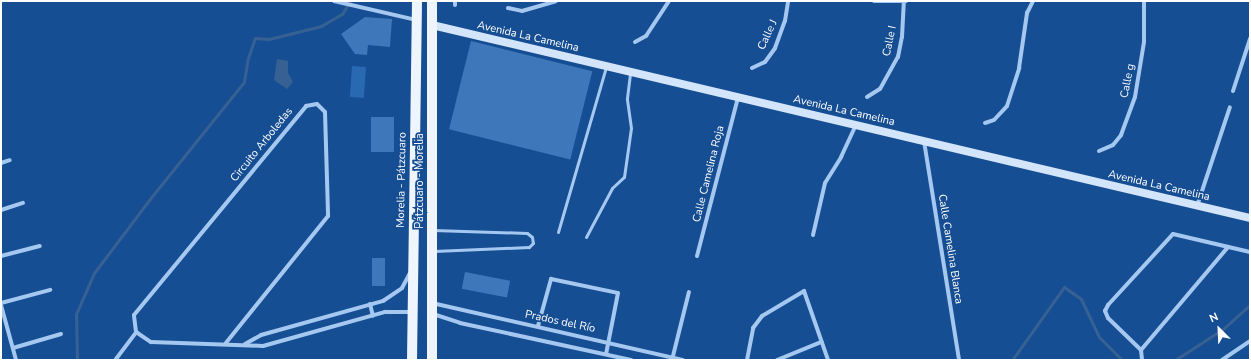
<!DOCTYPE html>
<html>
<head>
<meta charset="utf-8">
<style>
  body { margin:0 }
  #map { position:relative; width:1251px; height:361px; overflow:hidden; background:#164e93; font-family:"Nunito Sans",sans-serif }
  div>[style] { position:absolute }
  .green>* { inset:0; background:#2869b1; transform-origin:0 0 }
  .water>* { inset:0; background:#386193 }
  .stream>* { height:3px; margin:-1.5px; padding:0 1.5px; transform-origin:1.5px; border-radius:1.5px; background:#386193 }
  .building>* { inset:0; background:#3e78ba; transform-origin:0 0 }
  .lane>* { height:3px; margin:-1.5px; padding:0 1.5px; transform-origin:1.5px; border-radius:1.5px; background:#a5c8f1 }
  .street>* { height:4px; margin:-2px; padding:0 2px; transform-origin:2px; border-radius:2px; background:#a5c8f1 }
  .secondary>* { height:8px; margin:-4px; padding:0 4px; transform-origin:4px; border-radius:4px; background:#d3e5fb }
  .primary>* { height:10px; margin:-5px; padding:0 5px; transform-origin:5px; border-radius:5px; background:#eff5ff }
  span { translate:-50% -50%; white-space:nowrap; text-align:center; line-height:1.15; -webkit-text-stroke:3.5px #164e93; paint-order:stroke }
  .street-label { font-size:11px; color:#fff }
  .frame { position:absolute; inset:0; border:2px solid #fff; pointer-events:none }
  .north { position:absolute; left:1199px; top:309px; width:40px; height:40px; -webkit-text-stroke:3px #164e93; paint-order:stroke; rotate:336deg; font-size:11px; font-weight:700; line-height:16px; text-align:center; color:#fff }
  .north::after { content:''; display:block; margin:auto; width:14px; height:18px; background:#fff; clip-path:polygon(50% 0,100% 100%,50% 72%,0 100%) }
</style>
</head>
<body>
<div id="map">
  <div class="green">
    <div style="left:352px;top:66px;width:14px;height:31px;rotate:4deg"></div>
  </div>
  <div class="water">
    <div style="clip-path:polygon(277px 59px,288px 61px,288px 73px,293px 82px,287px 89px,274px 80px)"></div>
  </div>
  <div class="stream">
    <div style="left:77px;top:360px;width:46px;rotate:-91.2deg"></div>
    <div style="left:76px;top:314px;width:45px;rotate:-66.3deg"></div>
    <div style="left:94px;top:273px;width:91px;rotate:-53deg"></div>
    <div style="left:149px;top:200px;width:151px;rotate:-51.2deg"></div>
    <div style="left:244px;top:82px;width:24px;rotate:-81deg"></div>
    <div style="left:248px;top:58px;width:21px;rotate:-71deg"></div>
    <div style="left:255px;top:38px;width:14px;rotate:4deg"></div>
    <div style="left:269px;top:39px;width:54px;rotate:-14deg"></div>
    <div style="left:321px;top:26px;width:24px;rotate:-30deg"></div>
    <div style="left:342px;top:14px;width:15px;rotate:-58deg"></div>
    <div style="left:1012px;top:360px;width:90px;rotate:-54.5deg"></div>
    <div style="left:1064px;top:287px;width:21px;rotate:35deg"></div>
    <div style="left:1081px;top:299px;width:42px;rotate:64.7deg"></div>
    <div style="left:1099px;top:337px;width:33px;rotate:45deg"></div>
    <div style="left:1175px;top:360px;width:57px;rotate:-32.9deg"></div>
    <div style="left:1223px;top:329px;width:36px;rotate:-42deg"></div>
  </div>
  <div class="building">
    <div style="clip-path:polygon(365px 17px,392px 19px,390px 47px,368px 45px,367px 55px,355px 54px,341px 34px)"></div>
    <div style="left:471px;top:41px;width:125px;height:91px;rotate:14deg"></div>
    <div style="left:394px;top:117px;width:35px;height:23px;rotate:90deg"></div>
    <div style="left:372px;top:258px;width:13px;height:28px"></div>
    <div style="left:465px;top:272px;width:46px;height:17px;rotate:11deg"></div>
  </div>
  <div class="lane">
    <div style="left:433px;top:230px;width:94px;rotate:1.8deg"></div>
    <div style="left:527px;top:233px;width:6px;rotate:39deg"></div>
    <div style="left:532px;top:237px;width:6px;rotate:81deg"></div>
    <div style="left:533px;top:243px;width:6px;rotate:135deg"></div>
    <div style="left:529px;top:247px;width:95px;rotate:177.6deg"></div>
    <div style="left:558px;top:232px;width:172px;rotate:-73.8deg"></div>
    <div style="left:586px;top:237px;width:55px;rotate:-62deg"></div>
    <div style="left:612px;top:188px;width:16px;rotate:-43deg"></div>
    <div style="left:624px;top:177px;width:49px;rotate:-81.9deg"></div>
    <div style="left:631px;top:128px;width:30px;rotate:-98deg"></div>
    <div style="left:627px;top:98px;width:26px;rotate:-83deg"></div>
  </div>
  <div class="street">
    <div style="left:334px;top:1px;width:84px;rotate:13deg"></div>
    <div style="left:455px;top:1px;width:4px;rotate:90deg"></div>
    <div style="left:874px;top:1px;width:32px"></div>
    <div style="left:508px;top:8px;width:14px;rotate:12deg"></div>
    <div style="left:522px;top:11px;width:35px;rotate:-16deg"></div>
    <div style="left:635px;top:42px;width:13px;rotate:-29deg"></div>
    <div style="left:646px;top:36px;width:42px;rotate:-56.7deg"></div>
    <div style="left:752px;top:68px;width:14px;rotate:-25deg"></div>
    <div style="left:765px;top:62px;width:17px;rotate:-54deg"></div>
    <div style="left:775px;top:48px;width:29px;rotate:-70deg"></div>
    <div style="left:785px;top:21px;width:20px;rotate:-81deg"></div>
    <div style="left:1233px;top:91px;width:55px;rotate:-71.9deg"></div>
    <div style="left:867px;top:97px;width:15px;rotate:-32deg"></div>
    <div style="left:880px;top:89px;width:37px;rotate:-61deg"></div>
    <div style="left:898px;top:57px;width:20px;rotate:-79deg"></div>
    <div style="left:902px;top:37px;width:35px;rotate:-87deg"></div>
    <div style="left:985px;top:123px;width:9px;rotate:-18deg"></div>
    <div style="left:994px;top:120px;width:19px;rotate:-47deg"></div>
    <div style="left:1007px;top:106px;width:40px;rotate:-72deg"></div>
    <div style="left:1019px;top:68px;width:56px;rotate:-81.7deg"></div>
    <div style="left:1027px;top:13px;width:13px;rotate:-63deg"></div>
    <div style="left:924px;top:141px;width:222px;rotate:80.9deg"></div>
    <div style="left:1099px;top:151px;width:15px;rotate:-23deg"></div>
    <div style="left:1113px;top:145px;width:13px;rotate:-51deg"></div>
    <div style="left:1121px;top:135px;width:40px;rotate:-69.8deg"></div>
    <div style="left:1135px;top:97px;width:56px;rotate:-80.7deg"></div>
    <div style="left:1144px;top:42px;width:41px;rotate:-90deg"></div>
    <div style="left:1px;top:163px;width:9px;rotate:-18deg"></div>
    <div style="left:1197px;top:206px;width:104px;rotate:-71.6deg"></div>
    <div style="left:1px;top:210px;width:23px;rotate:-18deg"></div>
    <div style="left:813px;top:235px;width:53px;rotate:-77deg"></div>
    <div style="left:825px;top:183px;width:31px;rotate:-58deg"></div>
    <div style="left:841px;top:157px;width:35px;rotate:-65deg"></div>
    <div style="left:1px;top:256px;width:40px;rotate:-14.4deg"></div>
    <div style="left:697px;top:256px;width:164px;rotate:-75.5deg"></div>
    <div style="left:1px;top:303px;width:51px;rotate:-14.9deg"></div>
    <div style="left:432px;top:303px;width:257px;rotate:12.8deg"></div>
    <div style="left:370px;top:304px;width:12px;rotate:76deg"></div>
    <div style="left:1px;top:305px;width:57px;rotate:74.7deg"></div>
    <div style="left:433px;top:314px;width:28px;rotate:18deg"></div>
    <div style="left:460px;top:323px;width:175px;rotate:12.2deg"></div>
    <div style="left:538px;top:326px;width:49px;rotate:-74.5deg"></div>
    <div style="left:551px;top:279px;width:68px;rotate:11.8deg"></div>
    <div style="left:618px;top:293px;width:62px;rotate:101.1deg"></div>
    <div style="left:136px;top:332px;width:17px;rotate:-97deg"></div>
    <div style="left:134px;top:315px;width:271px;rotate:-50.5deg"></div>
    <div style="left:306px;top:106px;width:11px;rotate:-10deg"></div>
    <div style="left:317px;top:104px;width:11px;rotate:45deg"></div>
    <div style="left:325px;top:112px;width:104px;rotate:88.3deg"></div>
    <div style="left:328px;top:216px;width:163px;rotate:128.8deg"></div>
    <div style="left:136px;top:332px;width:18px;rotate:34deg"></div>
    <div style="left:151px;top:342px;width:112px;rotate:2deg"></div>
    <div style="left:263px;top:346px;width:127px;rotate:-15.6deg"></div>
    <div style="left:385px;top:312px;width:27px"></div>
    <div style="left:245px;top:344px;width:18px;rotate:-29deg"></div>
    <div style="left:261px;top:335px;width:127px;rotate:-15.6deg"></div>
    <div style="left:383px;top:301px;width:23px;rotate:-34deg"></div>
    <div style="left:402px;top:288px;width:17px;rotate:-62deg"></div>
    <div style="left:13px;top:348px;width:50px;rotate:-16.3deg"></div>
    <div style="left:1141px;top:350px;width:46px;rotate:-135.9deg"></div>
    <div style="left:1108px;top:318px;width:8px;rotate:-113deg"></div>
    <div style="left:1105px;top:311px;width:7px;rotate:-63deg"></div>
    <div style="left:1108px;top:305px;width:96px;rotate:-47.5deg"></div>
    <div style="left:1173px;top:234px;width:79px;rotate:13.2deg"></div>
    <div style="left:1141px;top:350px;width:135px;rotate:-49.8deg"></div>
    <div style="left:1141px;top:350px;width:10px;rotate:84deg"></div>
    <div style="left:116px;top:359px;width:34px;rotate:-53deg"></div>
    <div style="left:672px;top:360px;width:70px;rotate:-76deg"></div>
    <div style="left:747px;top:360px;width:33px;rotate:-79deg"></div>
    <div style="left:753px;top:328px;width:15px;rotate:-53deg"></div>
    <div style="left:762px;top:316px;width:49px;rotate:-30.8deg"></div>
    <div style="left:804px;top:291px;width:73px;rotate:70.8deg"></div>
    <div style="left:777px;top:360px;width:48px;rotate:-22.2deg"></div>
    <div style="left:1222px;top:360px;width:34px;rotate:-34deg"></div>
  </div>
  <div class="secondary">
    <div style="left:432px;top:25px;width:840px;rotate:13.28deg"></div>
  </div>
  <div class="primary">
    <div style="left:432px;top:1px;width:359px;rotate:90deg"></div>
    <div style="left:412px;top:360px;width:359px;rotate:-89.2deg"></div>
  </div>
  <div class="street-label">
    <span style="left:768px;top:35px;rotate:-65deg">Calle J</span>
    <span style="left:528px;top:37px;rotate:13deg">Avenida La Camelina</span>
    <span style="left:890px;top:41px;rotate:-78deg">Calle I</span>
    <span style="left:1128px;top:81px;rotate:-79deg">Calle g</span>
    <span style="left:844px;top:111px;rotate:13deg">Avenida La Camelina</span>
    <span style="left:262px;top:145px;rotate:-51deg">Circuito Arboledas</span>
    <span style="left:709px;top:174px;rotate:-76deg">Calle Camelina Roja</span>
    <span style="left:402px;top:180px;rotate:-89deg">Morelia - Pátzcuaro</span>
    <span style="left:420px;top:181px;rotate:-90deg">Pátzcuaro - Morelia</span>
    <span style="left:1159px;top:186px;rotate:13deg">Avenida La Camelina</span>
    <span style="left:950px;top:249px;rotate:81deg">Calle Camelina Blanca</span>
    <span style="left:560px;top:322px;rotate:12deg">Prados del Río</span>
  </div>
  <div class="frame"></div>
  <div class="north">N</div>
</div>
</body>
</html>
